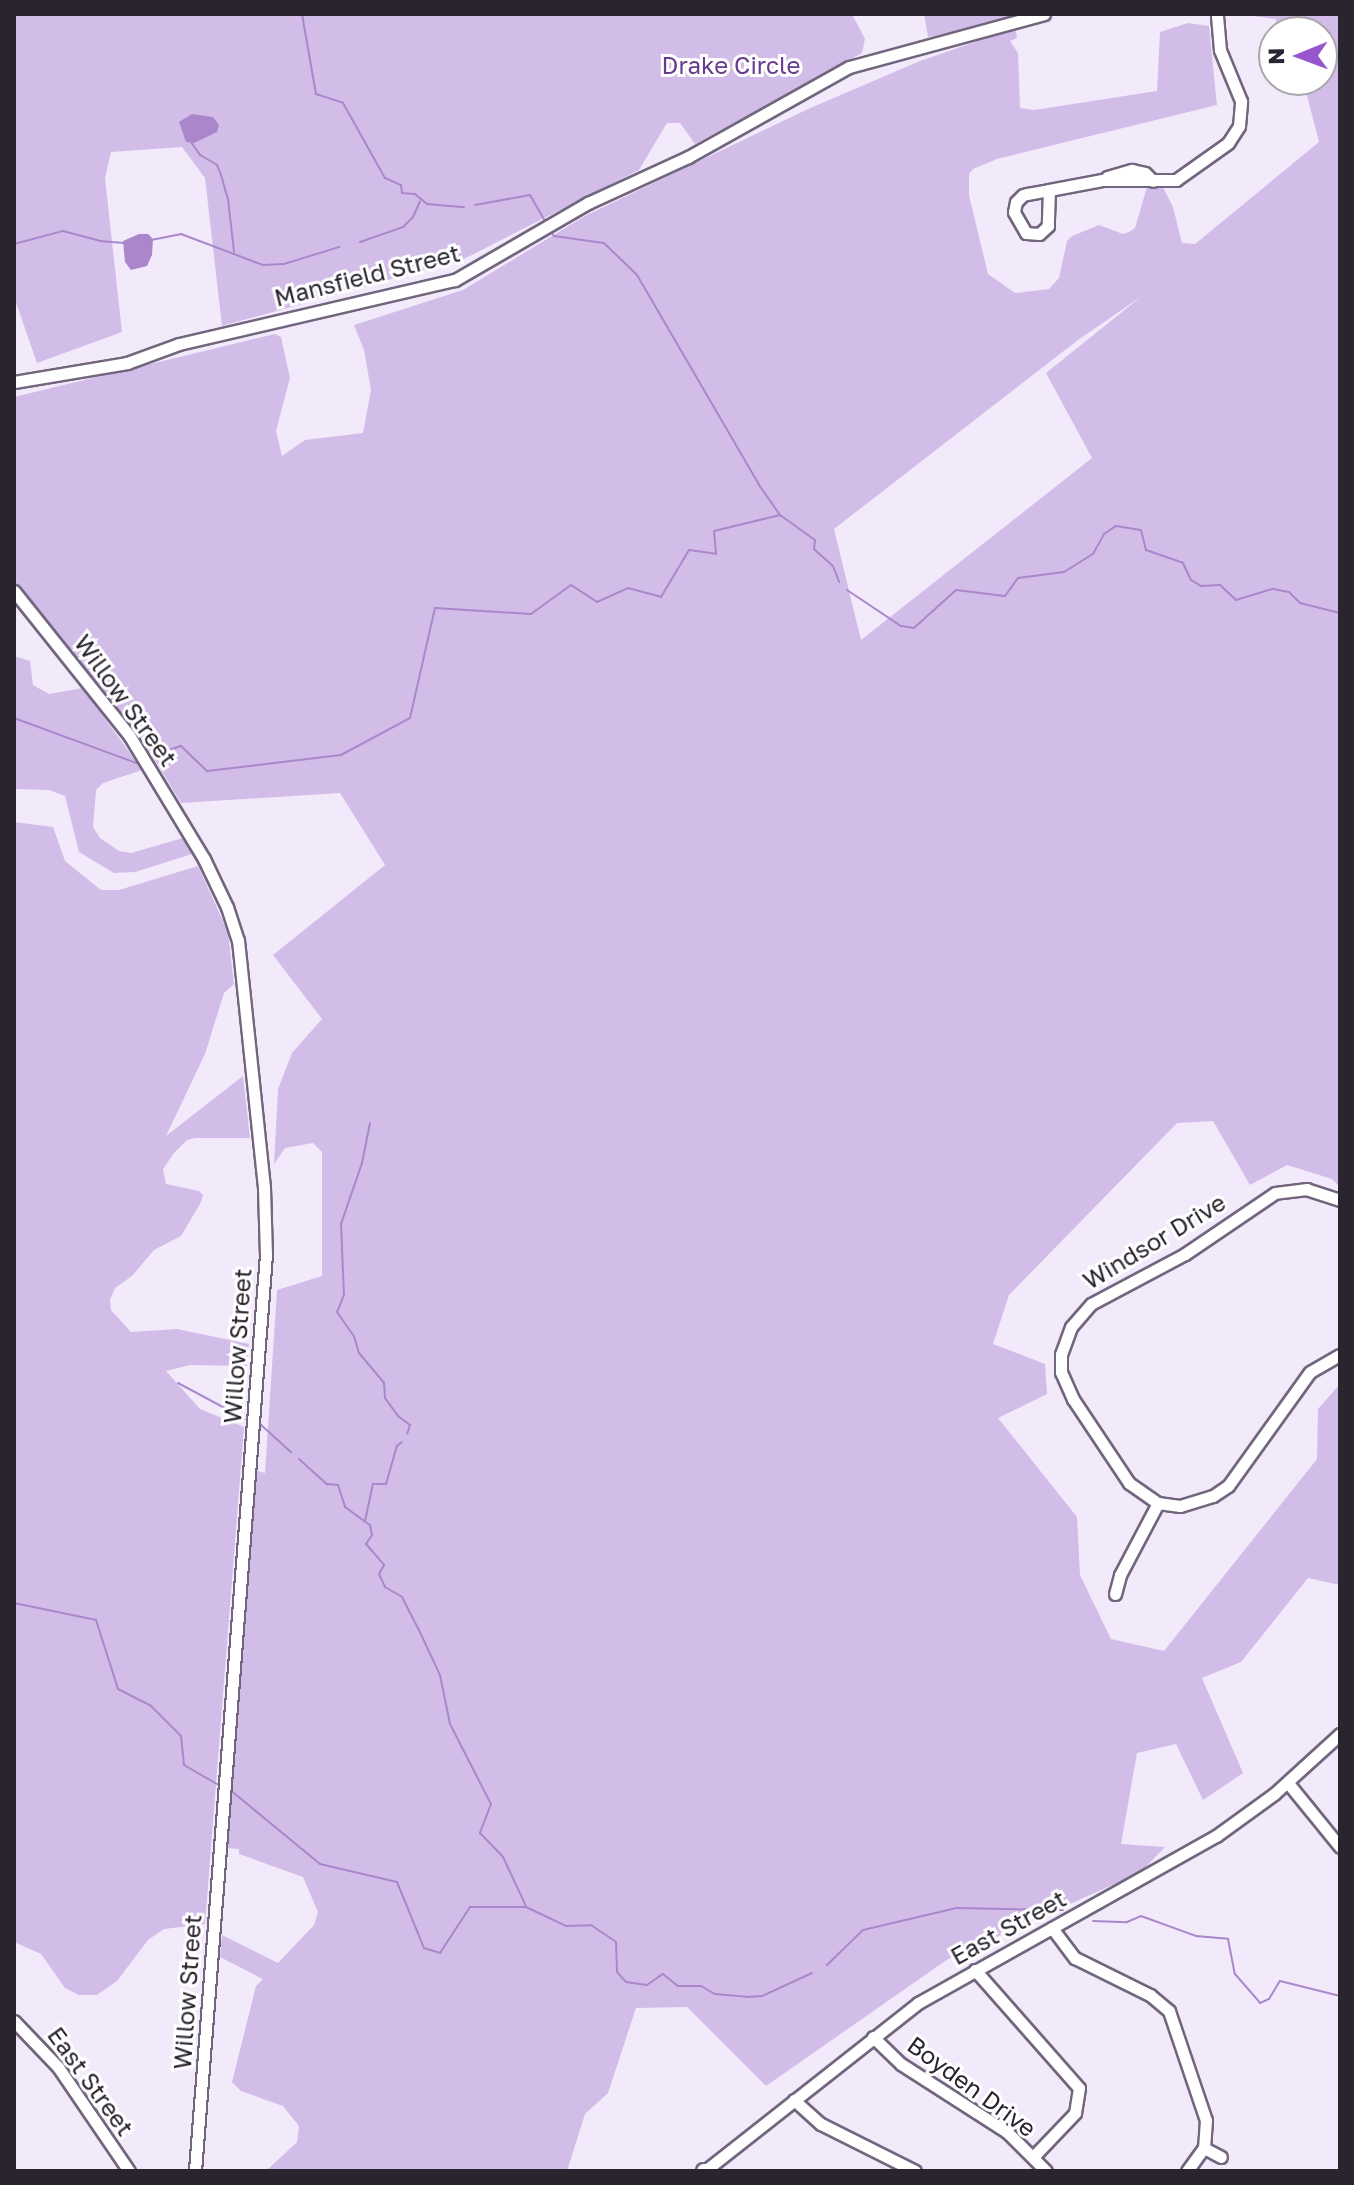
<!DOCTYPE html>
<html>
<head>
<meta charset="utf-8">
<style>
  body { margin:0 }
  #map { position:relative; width:1354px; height:2185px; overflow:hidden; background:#f2eafb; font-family:"Golos Text",sans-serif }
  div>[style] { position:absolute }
  .green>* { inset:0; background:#d2bde8 }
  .water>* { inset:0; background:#aa87cb }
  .stream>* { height:2px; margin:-1px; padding:0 1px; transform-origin:1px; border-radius:1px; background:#aa87cb }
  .roads { filter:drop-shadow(2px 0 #72667e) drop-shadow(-2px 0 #72667e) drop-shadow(0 2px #72667e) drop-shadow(0 -2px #72667e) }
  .minor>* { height:11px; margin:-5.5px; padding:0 5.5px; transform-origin:5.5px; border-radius:5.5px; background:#fff }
  .major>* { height:14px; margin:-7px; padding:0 7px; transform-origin:7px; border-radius:7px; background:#fff }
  span { translate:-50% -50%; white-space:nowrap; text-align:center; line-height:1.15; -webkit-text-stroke:6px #fff; paint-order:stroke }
  .park-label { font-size:24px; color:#683b8d }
  .street-label { font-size:24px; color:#29242e }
  .frame { position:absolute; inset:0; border:16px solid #29242e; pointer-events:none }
  .north { position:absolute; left:1258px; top:16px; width:80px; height:80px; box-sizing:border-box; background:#fff; border:2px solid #a9a7ab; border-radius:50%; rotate:269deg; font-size:22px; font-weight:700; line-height:32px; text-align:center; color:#29242e }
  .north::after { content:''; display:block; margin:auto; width:28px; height:36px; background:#9756cb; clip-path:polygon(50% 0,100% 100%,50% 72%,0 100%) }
</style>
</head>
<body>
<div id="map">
  <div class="green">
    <div style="clip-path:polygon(14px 14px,852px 14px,865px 39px,862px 53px,695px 144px,680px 123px,667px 123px,639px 170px,464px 259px,222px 326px,205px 178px,182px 147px,111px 152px,105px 178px,122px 332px,37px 363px,14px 297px)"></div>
    <div style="clip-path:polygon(924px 14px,1059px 14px,928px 37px)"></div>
    <div style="clip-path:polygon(evenodd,1238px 14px,1340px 14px,1340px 1187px,1332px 1179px,1287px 1165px,1250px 1185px,1213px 1121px,1177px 1123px,1009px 1295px,993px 1344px,1045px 1364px,1047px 1394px,998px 1418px,1077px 1517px,1080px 1575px,1111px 1639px,1164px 1651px,1317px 1459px,1318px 1409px,1340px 1384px,1340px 1585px,1308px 1578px,1241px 1662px,1202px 1678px,1243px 1773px,1203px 1800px,1176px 1744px,1137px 1753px,1121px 1844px,1165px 1847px,1141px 1872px,948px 1959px,766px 2086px,687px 2007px,636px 2008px,608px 2093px,585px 2114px,567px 2171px,266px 2171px,297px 2142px,299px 2126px,283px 2106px,241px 2091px,232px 2082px,256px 1986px,263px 1979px,220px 1957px,222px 1935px,278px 1963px,314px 1925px,318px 1912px,303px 1877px,239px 1854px,239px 1849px,226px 1848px,254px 1470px,265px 1473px,277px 1290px,322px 1276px,322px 1152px,313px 1143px,285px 1148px,274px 1164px,278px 1089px,292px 1053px,322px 1019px,273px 955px,385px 865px,340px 793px,181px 803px,141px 737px,14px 581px,14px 397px,275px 334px,281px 337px,290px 378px,276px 431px,282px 456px,305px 440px,363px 433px,371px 390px,364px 350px,354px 325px,463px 290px,585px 216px,808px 109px,920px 61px,1015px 28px,1017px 38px,1010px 41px,1018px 53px,1020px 108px,1034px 110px,1157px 91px,1160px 32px,1188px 23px,1209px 26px,1217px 105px,997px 159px,973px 169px,969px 174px,969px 195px,988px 274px,1015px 293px,1049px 289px,1059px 278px,1067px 241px,1072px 236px,1099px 225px,1123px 234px,1129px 232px,1135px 228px,1147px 187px,1153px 182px,1164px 189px,1173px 207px,1182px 243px,1195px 244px,1319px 142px,1303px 80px,1322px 80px,1322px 32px,1277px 32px,1276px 19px,1238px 14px,1142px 296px,1046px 373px,1092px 458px,861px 640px,834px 529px,1078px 340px,1142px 296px)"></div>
    <div style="clip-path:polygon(14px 656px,30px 661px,33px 685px,49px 694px,83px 688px,142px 770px,103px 783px,96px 790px,93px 827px,100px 838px,119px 851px,131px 853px,183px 838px,192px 854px,135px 872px,114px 873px,79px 852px,65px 796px,49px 790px,14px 789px)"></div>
    <div style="clip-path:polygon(14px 822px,53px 827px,65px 861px,101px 890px,119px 890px,198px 866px,228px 932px,234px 984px,224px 993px,205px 1054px,166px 1136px,243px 1076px,250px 1138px,195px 1138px,187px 1140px,174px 1153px,163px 1169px,166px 1184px,199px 1191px,203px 1195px,200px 1204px,181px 1236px,154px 1250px,132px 1276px,115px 1288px,110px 1300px,111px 1310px,131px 1332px,177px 1329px,249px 1344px,247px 1366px,190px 1365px,166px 1371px,200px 1409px,244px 1427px,205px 1924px,164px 1929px,148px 1940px,117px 1981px,97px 1995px,79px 1995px,65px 1988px,41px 1954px,14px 1942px)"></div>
  </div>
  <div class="water">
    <div style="clip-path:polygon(192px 114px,213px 117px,219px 125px,217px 132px,194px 143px,186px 142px,179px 122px)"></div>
    <div style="clip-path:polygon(139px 234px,148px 234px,153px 239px,152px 255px,147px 266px,131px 270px,125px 262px,123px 241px)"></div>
  </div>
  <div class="stream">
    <div style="left:302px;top:14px;width:81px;rotate:80.1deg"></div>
    <div style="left:316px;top:94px;width:28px;rotate:18deg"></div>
    <div style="left:343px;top:103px;width:86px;rotate:60.8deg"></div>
    <div style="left:385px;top:178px;width:17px;rotate:24deg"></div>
    <div style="left:401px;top:185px;width:8px;rotate:83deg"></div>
    <div style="left:402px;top:193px;width:13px;rotate:4deg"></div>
    <div style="left:415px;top:194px;width:16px;rotate:40deg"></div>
    <div style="left:427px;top:204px;width:37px;rotate:5deg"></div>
    <div style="left:191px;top:142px;width:16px;rotate:55deg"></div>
    <div style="left:200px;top:155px;width:20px;rotate:30deg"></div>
    <div style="left:217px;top:165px;width:11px;rotate:68deg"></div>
    <div style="left:221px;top:175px;width:25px;rotate:74deg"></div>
    <div style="left:228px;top:199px;width:53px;rotate:83.5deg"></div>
    <div style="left:475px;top:205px;width:56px;rotate:-10.3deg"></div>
    <div style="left:530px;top:195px;width:32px;rotate:60deg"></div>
    <div style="left:551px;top:232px;width:5px;rotate:53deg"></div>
    <div style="left:554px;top:236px;width:50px;rotate:8deg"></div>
    <div style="left:604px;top:243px;width:46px;rotate:44.1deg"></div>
    <div style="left:637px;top:275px;width:243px;rotate:59.8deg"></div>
    <div style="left:759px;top:485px;width:37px;rotate:55deg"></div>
    <div style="left:780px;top:515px;width:43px;rotate:35.5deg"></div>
    <div style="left:815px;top:540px;width:9px;rotate:96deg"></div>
    <div style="left:814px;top:549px;width:25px;rotate:42deg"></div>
    <div style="left:833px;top:566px;width:17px;rotate:69deg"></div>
    <div style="left:151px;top:240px;width:31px;rotate:-11deg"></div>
    <div style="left:181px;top:234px;width:88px;rotate:20.7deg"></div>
    <div style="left:263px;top:265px;width:21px;rotate:-3deg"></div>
    <div style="left:284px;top:264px;width:58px;rotate:-17.2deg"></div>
    <div style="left:360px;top:242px;width:46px;rotate:-19.2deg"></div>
    <div style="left:403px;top:227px;width:14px;rotate:-45deg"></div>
    <div style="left:413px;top:217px;width:17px;rotate:-66deg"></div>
    <div style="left:14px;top:244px;width:51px;rotate:-14.9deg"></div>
    <div style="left:63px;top:231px;width:38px;rotate:15deg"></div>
    <div style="left:100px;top:241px;width:24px;rotate:5deg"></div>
    <div style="left:847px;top:590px;width:65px;rotate:33.7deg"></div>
    <div style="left:901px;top:626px;width:13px;rotate:9deg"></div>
    <div style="left:914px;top:628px;width:57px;rotate:-42.1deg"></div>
    <div style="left:956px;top:590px;width:49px;rotate:7deg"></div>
    <div style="left:1005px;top:596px;width:22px;rotate:-54deg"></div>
    <div style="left:1018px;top:578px;width:46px;rotate:-7.4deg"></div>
    <div style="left:1064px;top:572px;width:34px;rotate:-32deg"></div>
    <div style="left:1093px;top:554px;width:23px;rotate:-61deg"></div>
    <div style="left:1104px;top:534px;width:14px;rotate:-34deg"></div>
    <div style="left:1116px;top:526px;width:25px;rotate:9deg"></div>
    <div style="left:1141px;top:530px;width:21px;rotate:76deg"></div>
    <div style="left:1146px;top:550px;width:39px;rotate:19deg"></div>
    <div style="left:1183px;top:563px;width:19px;rotate:65deg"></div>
    <div style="left:1191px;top:580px;width:12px;rotate:31deg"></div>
    <div style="left:1201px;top:586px;width:19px;rotate:-3deg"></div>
    <div style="left:1220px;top:585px;width:22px;rotate:43deg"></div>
    <div style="left:1236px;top:600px;width:39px;rotate:-17deg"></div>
    <div style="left:1273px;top:589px;width:16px;rotate:11deg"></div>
    <div style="left:1289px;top:592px;width:16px;rotate:45deg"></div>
    <div style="left:1300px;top:603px;width:41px;rotate:14deg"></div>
    <div style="left:14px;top:718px;width:130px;rotate:20.2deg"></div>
    <div style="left:153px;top:756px;width:30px;rotate:-20deg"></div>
    <div style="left:181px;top:746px;width:36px;rotate:44deg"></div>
    <div style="left:207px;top:771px;width:135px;rotate:-6.8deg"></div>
    <div style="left:341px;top:755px;width:78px;rotate:-28.2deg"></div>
    <div style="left:410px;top:718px;width:113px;rotate:-77.2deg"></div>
    <div style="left:435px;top:608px;width:96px;rotate:3.6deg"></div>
    <div style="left:531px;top:614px;width:49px;rotate:-35.9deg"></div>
    <div style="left:571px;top:585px;width:31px;rotate:33deg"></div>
    <div style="left:597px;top:602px;width:34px;rotate:-24deg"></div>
    <div style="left:628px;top:588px;width:34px;rotate:15deg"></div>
    <div style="left:661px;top:597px;width:55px;rotate:-59.2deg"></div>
    <div style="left:689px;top:550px;width:27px;rotate:8deg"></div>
    <div style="left:716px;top:554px;width:23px;rotate:-95deg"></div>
    <div style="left:714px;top:531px;width:68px;rotate:-13.6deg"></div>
    <div style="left:370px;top:1123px;width:41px;rotate:101.3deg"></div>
    <div style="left:362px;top:1163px;width:65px;rotate:109deg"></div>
    <div style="left:341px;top:1224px;width:71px;rotate:87.6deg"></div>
    <div style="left:344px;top:1295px;width:18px;rotate:112deg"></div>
    <div style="left:337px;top:1312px;width:29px;rotate:55deg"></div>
    <div style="left:354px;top:1336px;width:18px;rotate:74deg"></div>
    <div style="left:359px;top:1353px;width:39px;rotate:50deg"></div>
    <div style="left:384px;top:1383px;width:15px;rotate:86deg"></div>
    <div style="left:385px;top:1398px;width:22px;rotate:54deg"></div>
    <div style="left:398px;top:1416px;width:15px;rotate:37deg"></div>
    <div style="left:410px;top:1425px;width:9px;rotate:108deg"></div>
    <div style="left:178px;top:1383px;width:76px;rotate:28.2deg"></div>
    <div style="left:260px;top:1424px;width:42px;rotate:42.1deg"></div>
    <div style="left:299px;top:1459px;width:38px;rotate:42deg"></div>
    <div style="left:327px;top:1484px;width:11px;rotate:5deg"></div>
    <div style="left:338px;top:1485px;width:23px;rotate:72deg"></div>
    <div style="left:345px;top:1507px;width:31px;rotate:36deg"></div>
    <div style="left:370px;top:1525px;width:10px;rotate:79deg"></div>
    <div style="left:372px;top:1535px;width:11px;rotate:124deg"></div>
    <div style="left:366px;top:1544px;width:28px;rotate:49deg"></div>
    <div style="left:384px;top:1565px;width:10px;rotate:119deg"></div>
    <div style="left:379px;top:1574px;width:14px;rotate:65deg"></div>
    <div style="left:385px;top:1587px;width:20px;rotate:30deg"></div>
    <div style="left:402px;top:1597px;width:35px;rotate:63deg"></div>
    <div style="left:418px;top:1628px;width:52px;rotate:64.9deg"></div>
    <div style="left:440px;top:1675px;width:50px;rotate:78.5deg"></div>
    <div style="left:450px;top:1724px;width:90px;rotate:62.9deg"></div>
    <div style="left:491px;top:1804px;width:31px;rotate:111deg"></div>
    <div style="left:480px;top:1833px;width:33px;rotate:46deg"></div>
    <div style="left:503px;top:1857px;width:54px;rotate:64.9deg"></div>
    <div style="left:365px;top:1521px;width:38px;rotate:-78deg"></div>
    <div style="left:373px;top:1484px;width:13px"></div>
    <div style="left:386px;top:1484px;width:40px;rotate:-74deg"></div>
    <div style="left:397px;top:1446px;width:6px;rotate:-39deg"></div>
    <div style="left:14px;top:1603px;width:84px;rotate:11.7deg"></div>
    <div style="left:96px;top:1620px;width:72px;rotate:72.3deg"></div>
    <div style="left:118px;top:1689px;width:36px;rotate:27deg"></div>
    <div style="left:150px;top:1705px;width:44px;rotate:45deg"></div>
    <div style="left:181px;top:1736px;width:29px;rotate:84deg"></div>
    <div style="left:184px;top:1765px;width:39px;rotate:30deg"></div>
    <div style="left:229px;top:1789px;width:118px;rotate:39.5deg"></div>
    <div style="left:320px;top:1864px;width:79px;rotate:13.2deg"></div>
    <div style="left:397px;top:1882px;width:71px;rotate:67.8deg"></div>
    <div style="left:424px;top:1948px;width:17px;rotate:17deg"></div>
    <div style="left:440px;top:1953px;width:55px;rotate:-56.9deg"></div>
    <div style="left:470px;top:1907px;width:56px"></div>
    <div style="left:526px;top:1907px;width:44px;rotate:25.4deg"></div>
    <div style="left:566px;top:1926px;width:25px;rotate:-2deg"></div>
    <div style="left:591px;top:1925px;width:30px;rotate:34deg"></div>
    <div style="left:616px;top:1942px;width:30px;rotate:88deg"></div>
    <div style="left:617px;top:1972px;width:13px;rotate:48deg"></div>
    <div style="left:626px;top:1982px;width:21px;rotate:8deg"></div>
    <div style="left:647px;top:1985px;width:19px;rotate:-35deg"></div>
    <div style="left:663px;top:1974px;width:19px;rotate:39deg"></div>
    <div style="left:678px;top:1986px;width:23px"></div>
    <div style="left:701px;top:1986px;width:16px;rotate:30deg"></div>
    <div style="left:715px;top:1994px;width:33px;rotate:5deg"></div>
    <div style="left:748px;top:1997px;width:14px;rotate:-4deg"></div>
    <div style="left:762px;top:1996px;width:55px;rotate:-24.7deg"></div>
    <div style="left:1093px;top:1921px;width:34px;rotate:2deg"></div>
    <div style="left:1127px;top:1922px;width:15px;rotate:-23deg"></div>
    <div style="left:1141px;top:1916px;width:59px;rotate:20deg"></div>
    <div style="left:1196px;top:1936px;width:32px;rotate:5deg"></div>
    <div style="left:1228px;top:1939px;width:36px;rotate:79deg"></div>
    <div style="left:1235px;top:1974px;width:38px;rotate:49deg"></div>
    <div style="left:1260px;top:2003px;width:10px;rotate:-24deg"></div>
    <div style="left:1269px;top:1999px;width:21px;rotate:-59deg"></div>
    <div style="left:1280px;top:1981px;width:62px;rotate:14deg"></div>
    <div style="left:827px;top:1965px;width:50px;rotate:-44.2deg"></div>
    <div style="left:863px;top:1930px;width:96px;rotate:-13.3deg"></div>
    <div style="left:956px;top:1908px;width:107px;rotate:1.1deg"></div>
  </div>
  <div class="roads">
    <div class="minor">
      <div style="left:1107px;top:177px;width:26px;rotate:-16deg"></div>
      <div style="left:1132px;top:170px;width:13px;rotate:13deg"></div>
      <div style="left:1145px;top:173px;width:11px;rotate:45deg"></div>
      <div style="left:1049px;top:190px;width:36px;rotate:92deg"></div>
      <div style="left:1048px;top:226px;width:12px;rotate:138deg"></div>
      <div style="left:1039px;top:234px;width:13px;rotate:-176deg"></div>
      <div style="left:1026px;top:233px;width:24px;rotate:-120deg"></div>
      <div style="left:1014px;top:212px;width:10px;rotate:-79deg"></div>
      <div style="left:1016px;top:202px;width:10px;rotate:-45deg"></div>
      <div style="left:1023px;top:195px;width:4px;rotate:-14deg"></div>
      <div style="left:1027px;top:194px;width:22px;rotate:-10deg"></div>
      <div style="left:1049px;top:190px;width:54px;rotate:-10.7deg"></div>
      <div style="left:1102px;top:180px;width:74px"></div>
      <div style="left:1176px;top:180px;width:64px;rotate:-35.4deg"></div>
      <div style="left:1228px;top:143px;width:20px;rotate:-57deg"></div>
      <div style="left:1239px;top:126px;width:25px;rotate:-85deg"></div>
      <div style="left:1241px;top:101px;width:55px;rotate:-112.4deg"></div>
      <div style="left:1220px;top:50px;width:36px;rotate:-95deg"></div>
      <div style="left:14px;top:382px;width:115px;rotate:-9.5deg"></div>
      <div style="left:127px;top:363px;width:55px;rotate:-20.1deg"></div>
      <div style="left:179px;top:344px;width:283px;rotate:-13.1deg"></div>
      <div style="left:455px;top:280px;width:154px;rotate:-30.1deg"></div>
      <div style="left:588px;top:203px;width:110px;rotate:-24.7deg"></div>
      <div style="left:688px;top:157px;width:184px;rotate:-29.2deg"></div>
      <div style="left:849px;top:67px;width:202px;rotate:-15.2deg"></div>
      <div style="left:14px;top:591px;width:184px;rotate:51.4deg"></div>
      <div style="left:129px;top:735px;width:145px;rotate:58.8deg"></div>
      <div style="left:204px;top:859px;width:53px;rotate:64.4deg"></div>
      <div style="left:227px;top:907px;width:35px;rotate:72deg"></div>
      <div style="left:238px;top:940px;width:249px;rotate:84deg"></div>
      <div style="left:264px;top:1188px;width:66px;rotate:88.3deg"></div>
      <div style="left:266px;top:1254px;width:920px;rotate:94.43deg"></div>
      <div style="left:1340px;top:1200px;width:35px;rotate:-162deg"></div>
      <div style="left:1307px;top:1189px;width:32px;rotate:173deg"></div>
      <div style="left:1275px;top:1193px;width:109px;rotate:145.9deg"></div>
      <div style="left:1185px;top:1254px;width:106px;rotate:152deg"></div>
      <div style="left:1091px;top:1304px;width:30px;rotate:131deg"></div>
      <div style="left:1071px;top:1327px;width:29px;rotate:110deg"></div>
      <div style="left:1061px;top:1354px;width:18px;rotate:90deg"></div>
      <div style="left:1061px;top:1372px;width:30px;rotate:66deg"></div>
      <div style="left:1073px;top:1399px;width:101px;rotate:56.3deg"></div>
      <div style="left:1129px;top:1483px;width:35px;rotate:35deg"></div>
      <div style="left:1158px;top:1503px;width:22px;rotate:8deg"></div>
      <div style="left:1180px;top:1506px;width:34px;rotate:-17deg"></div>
      <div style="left:1213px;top:1496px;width:18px;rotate:-34deg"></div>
      <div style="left:1228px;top:1486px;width:140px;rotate:-54.3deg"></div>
      <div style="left:1310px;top:1372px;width:34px;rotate:-30deg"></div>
      <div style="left:1115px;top:1594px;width:20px;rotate:-75deg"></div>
      <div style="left:1120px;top:1575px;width:81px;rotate:-62.2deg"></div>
      <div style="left:1288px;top:1783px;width:82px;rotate:50.9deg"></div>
      <div style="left:1052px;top:1928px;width:38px;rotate:53deg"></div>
      <div style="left:1075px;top:1958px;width:84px;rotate:26.3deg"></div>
      <div style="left:1150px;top:1995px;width:25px;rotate:40deg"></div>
      <div style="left:1169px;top:2011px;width:115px;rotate:71.3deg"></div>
      <div style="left:1206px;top:2120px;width:28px;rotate:94deg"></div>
      <div style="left:1204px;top:2148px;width:19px;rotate:28deg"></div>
      <div style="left:975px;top:1970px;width:157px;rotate:48.6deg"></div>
      <div style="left:1079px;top:2088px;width:25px;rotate:99deg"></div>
      <div style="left:1075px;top:2113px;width:61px;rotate:133.7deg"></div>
      <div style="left:14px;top:2021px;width:64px;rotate:46.3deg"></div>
      <div style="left:58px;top:2067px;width:126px;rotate:55.7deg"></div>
      <div style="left:873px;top:2037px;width:39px;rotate:44deg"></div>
      <div style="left:901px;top:2064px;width:126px;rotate:32.7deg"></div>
      <div style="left:1007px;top:2132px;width:55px;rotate:45deg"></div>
      <div style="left:794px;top:2100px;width:36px;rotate:42deg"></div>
      <div style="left:821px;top:2124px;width:105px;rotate:26.6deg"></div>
      <div style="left:706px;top:2170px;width:270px;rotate:-38.2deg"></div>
      <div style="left:918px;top:2003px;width:342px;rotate:-29.3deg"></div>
      <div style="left:1216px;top:1836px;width:72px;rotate:-35.9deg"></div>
      <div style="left:1274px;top:1794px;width:89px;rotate:-42.3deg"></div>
      <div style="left:1187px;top:2171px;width:29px;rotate:-54deg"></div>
    </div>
    <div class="major">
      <div style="left:704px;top:2171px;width:4px"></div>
    </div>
  </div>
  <div class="park-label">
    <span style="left:731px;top:65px">Drake Circle</span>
  </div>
  <div class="street-label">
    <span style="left:367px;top:275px;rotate:-14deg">Mansfield Street</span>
    <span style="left:126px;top:700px;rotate:54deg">Willow Street</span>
    <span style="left:1154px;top:1241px;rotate:-31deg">Windsor Drive</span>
    <span style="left:237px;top:1346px;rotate:-86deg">Willow Street</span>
    <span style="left:1008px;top:1927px;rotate:-29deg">East Street</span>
    <span style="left:187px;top:1992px;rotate:-86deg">Willow Street</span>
    <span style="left:91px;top:2081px;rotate:54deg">East Street</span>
    <span style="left:972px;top:2086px;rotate:36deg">Boyden Drive</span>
  </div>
  <div class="frame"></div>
  <div class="north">N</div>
</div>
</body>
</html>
